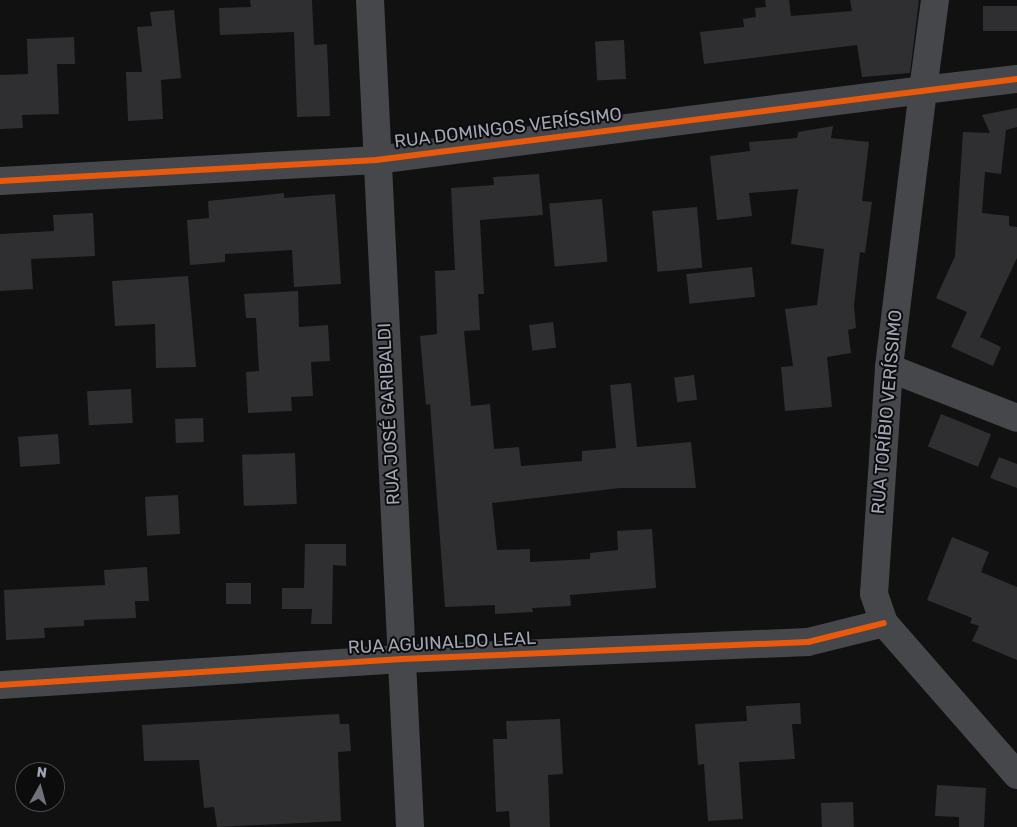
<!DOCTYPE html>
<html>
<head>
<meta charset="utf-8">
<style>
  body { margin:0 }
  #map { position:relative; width:1017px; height:827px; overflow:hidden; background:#111112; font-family:Rubik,sans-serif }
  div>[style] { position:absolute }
  .building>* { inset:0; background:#2f2f31; transform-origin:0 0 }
  .minor>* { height:28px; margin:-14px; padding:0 14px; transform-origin:14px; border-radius:14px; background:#45474b }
  .tertiary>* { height:28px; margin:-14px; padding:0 14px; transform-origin:14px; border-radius:14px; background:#45474b }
  .cycleway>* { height:6px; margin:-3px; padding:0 3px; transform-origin:3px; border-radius:3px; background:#e8590c }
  span { translate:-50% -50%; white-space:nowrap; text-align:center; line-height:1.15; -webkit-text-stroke:4px #0c0c0d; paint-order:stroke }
  .street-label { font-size:18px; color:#a1a6b4 }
  .north { position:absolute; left:15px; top:762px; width:50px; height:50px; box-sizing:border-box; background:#0c0c0d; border:1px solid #484a50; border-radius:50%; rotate:7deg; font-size:14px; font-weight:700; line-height:20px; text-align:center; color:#a1a6b4 }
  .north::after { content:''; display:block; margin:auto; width:18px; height:22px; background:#6f727b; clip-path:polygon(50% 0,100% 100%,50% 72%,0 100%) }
</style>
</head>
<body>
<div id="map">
  <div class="building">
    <div style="clip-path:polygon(250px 0,312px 0,314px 45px,327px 44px,330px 116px,297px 117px,294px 32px,220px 35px,219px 8px,251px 7px)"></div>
    <div style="clip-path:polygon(765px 0,789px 0,791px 16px,852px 11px,850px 0,919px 0,910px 73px,862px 77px,857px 45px,704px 64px,700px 32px,744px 27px,743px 19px,756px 17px,755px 8px,766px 7px)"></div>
    <div style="left:1017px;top:6px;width:25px;height:34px;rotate:90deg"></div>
    <div style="clip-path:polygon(174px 10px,181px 78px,161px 80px,163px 119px,128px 121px,126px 72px,142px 72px,137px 27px,152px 26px,150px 12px)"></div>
    <div style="clip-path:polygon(74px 37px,75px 64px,57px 64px,59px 114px,22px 115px,23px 128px,0 129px,0 75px,28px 74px,27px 39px)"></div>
    <div style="left:624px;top:40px;width:39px;height:29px;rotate:87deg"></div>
    <div style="clip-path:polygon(1017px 108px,1017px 127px,1006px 130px,1001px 174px,985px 172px,982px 213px,1009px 216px,1009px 226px,1017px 227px,1017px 258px,980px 337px,1001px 347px,993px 366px,951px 347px,967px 312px,936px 298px,955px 256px,963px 132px,990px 133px,982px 115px)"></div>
    <div style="clip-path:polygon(833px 126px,831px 138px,869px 142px,862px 201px,872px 202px,865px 253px,860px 252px,854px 306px,856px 328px,848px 330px,851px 353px,827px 357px,832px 407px,785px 411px,781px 367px,793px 366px,785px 309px,817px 305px,824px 249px,791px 244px,798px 189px,749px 193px,752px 216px,717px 220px,710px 156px,750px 151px,749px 142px,797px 138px,798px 132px)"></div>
    <div style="clip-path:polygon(539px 174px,543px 215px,480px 220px,484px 294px,478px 294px,480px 330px,464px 331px,471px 406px,490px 404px,494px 449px,519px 447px,521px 466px,582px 461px,582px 451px,616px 448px,610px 385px,631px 383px,637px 447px,691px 442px,696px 488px,620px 488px,492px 503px,497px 550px,530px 549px,530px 562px,590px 559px,590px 553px,618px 550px,617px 531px,652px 529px,656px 588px,570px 595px,571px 606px,532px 608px,533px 612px,495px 614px,495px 605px,445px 607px,430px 404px,426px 405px,420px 336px,437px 334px,435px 271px,455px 270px,451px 188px,494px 185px,493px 177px)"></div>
    <div style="clip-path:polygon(284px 193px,284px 198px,335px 194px,341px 284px,294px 287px,292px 250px,225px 254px,225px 262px,190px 265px,187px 220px,209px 218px,208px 201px)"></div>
    <div style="left:602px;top:199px;width:63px;height:53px;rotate:85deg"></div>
    <div style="left:697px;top:207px;width:61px;height:45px;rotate:85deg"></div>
    <div style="clip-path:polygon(93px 213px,95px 256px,31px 259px,33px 289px,0 291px,0 234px,54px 231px,53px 215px)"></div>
    <div style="left:752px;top:267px;width:30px;height:66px;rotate:84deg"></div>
    <div style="clip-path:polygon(188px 276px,196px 367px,156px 368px,155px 324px,115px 326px,112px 281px)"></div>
    <div style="clip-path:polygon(298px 291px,299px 327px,328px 325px,330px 361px,311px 362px,313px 396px,291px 397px,292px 411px,248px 413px,246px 372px,259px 371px,256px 318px,246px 318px,244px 294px)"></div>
    <div style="left:553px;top:322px;width:26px;height:24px;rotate:83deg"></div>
    <div style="left:694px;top:375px;width:25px;height:20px;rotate:83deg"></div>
    <div style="left:131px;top:389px;width:34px;height:44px;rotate:87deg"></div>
    <div style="left:941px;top:414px;width:54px;height:35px;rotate:22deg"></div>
    <div style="left:203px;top:418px;width:24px;height:28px;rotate:88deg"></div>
    <div style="left:58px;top:434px;width:30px;height:40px;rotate:86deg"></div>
    <div style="left:295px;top:453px;width:51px;height:53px;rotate:88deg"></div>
    <div style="clip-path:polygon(999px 457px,1017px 464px,1017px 488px,990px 478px)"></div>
    <div style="left:178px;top:495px;width:39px;height:33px;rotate:87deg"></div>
    <div style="clip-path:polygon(952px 537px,989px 552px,981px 572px,1017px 587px,1017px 660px,972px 641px,979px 626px,970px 623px,972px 618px,927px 600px)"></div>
    <div style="clip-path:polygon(305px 544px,346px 544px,346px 566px,333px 565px,332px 624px,311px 624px,312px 609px,282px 609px,282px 588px,304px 588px)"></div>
    <div style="clip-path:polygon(147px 567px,149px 601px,135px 601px,136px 618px,84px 620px,84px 626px,44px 628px,45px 638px,6px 640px,4px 590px,105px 585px,104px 570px)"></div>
    <div style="left:226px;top:583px;width:25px;height:21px"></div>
    <div style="clip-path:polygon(800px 703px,801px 724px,792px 724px,795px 759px,739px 762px,743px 819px,708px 821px,704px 764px,698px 765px,695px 724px,747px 721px,746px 706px)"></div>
    <div style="clip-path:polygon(339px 714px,340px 724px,349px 724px,351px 751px,338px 752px,341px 821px,217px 827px,214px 807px,204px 808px,199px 760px,144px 761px,142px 725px)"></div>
    <div style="clip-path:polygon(560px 719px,563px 774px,548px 775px,550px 827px,510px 827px,509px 811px,496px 812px,493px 739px,507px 739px,506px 721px)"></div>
    <div style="clip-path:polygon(937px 785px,986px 788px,984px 827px,959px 827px,959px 817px,935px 816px)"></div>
    <div style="left:853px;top:802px;width:25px;height:32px;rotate:88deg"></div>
  </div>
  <div class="minor">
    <div style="left:370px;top:0;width:828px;rotate:87.23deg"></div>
    <div style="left:0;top:181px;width:377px;rotate:-3.2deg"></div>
    <div style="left:376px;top:160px;width:551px;rotate:-7.29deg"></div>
    <div style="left:923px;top:90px;width:280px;rotate:97deg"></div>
    <div style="left:889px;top:368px;width:226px;rotate:93.8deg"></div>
    <div style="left:874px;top:594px;width:31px;rotate:71deg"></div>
    <div style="left:884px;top:623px;width:202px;rotate:48.8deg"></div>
    <div style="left:889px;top:368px;width:137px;rotate:21.3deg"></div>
    <div style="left:0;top:685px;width:403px;rotate:-3.7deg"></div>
    <div style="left:402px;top:659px;width:406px;rotate:-2.4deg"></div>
    <div style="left:808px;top:642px;width:78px;rotate:-14deg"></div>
  </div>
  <div class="tertiary">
    <div style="left:935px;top:0;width:91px;rotate:97.6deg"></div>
    <div style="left:923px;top:90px;width:95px;rotate:-6.7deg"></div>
  </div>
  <div class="cycleway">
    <div style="left:0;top:181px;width:377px;rotate:-3.2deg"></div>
    <div style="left:376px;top:160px;width:646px;rotate:-7.2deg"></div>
    <div style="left:0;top:685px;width:403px;rotate:-3.7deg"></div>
    <div style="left:402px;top:659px;width:406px;rotate:-2.4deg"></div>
    <div style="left:808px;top:642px;width:78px;rotate:-14deg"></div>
  </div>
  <div class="street-label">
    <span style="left:508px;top:128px;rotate:-7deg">RUA DOMINGOS VERÍSSIMO</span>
    <span style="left:887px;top:412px;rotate:-85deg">RUA TORÍBIO VERÍSSIMO</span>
    <span style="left:389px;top:414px;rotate:-93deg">RUA JOSÉ GARIBALDI</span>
    <span style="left:442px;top:643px;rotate:-3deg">RUA AGUINALDO LEAL</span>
  </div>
  <div class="north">N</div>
</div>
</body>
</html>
